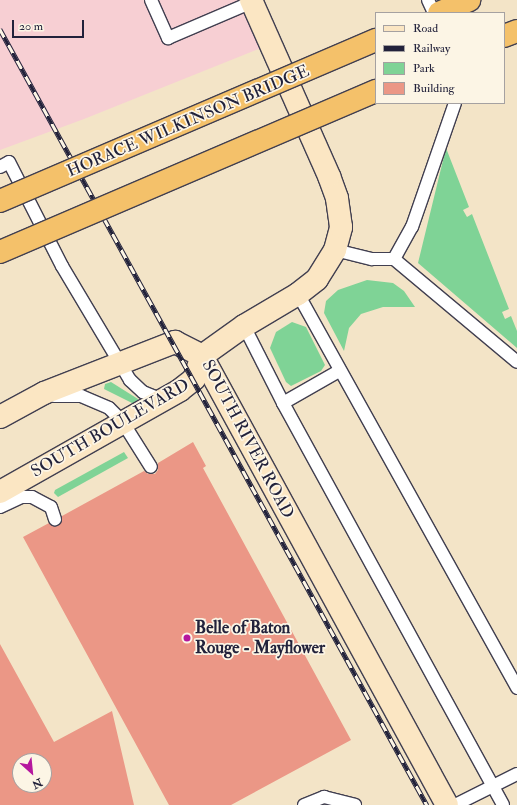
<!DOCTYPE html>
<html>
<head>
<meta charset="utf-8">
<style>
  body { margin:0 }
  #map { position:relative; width:517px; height:805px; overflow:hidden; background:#f3e4c7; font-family:"IM FELL Double Pica",serif }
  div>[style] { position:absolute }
  .built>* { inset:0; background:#f7cfd3 }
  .green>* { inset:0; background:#7fd396 }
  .building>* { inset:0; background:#eb9786 }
  .roads { filter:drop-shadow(1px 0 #413f50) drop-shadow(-1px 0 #413f50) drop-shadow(0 1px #413f50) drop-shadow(0 -1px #413f50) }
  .lane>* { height:12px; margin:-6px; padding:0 6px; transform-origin:6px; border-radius:6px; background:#fff }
  .secondary>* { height:22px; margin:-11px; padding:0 11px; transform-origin:11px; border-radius:11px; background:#fbe6c3 }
  .highway>* { height:22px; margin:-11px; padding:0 11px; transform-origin:11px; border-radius:11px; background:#f4c16a }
  .rail>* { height:4.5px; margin-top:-2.25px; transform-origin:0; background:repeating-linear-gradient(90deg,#fcf5e5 0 9px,#22223b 0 18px); box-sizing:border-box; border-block:1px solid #22223b }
  .bridges { filter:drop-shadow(1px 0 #413f50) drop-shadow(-1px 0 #413f50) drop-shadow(0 1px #413f50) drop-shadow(0 -1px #413f50) }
  .highway-bridge>* { height:22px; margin:-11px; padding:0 11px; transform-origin:11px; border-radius:11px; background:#f4c16a }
  .dots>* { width:11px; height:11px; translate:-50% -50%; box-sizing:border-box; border:2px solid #fcf5e5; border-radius:50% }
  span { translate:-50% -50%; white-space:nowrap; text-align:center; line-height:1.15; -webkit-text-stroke:3.5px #fcf5e5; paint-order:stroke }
  .street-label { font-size:17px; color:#22223b }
  .poi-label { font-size:17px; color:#22223b; font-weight:700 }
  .left { translate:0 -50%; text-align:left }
  .legend { position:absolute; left:375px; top:12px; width:130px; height:92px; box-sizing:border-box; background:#fcf5e5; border:1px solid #a5a1a1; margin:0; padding:5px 7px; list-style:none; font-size:12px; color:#22223b }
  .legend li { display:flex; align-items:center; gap:8px; height:20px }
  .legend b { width:20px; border:1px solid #a5a1a1 }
  .north { position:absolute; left:12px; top:753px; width:40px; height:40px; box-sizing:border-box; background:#fcf5e5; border:1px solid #a5a1a1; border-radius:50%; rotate:153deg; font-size:11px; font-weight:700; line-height:16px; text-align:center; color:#22223b }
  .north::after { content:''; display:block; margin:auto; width:14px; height:18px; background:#b5179e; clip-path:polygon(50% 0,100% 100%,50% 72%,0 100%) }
  .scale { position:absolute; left:12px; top:20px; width:72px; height:18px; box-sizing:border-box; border:2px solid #22223b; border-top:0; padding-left:5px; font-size:12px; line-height:14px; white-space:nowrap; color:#22223b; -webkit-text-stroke:3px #fcf5e5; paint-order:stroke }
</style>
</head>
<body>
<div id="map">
  <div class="built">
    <div style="clip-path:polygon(0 0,239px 0,261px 48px,84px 119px,0 150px)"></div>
  </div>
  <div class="green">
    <div style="clip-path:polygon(446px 148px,469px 207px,463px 210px,467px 217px,472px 214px,509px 309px,502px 312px,505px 319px,511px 316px,517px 331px,517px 348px,418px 263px)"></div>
    <div style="clip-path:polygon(367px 280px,393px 283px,404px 291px,415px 307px,383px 307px,361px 314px,349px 328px,344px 351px,324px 313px,326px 301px,338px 290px)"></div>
    <div style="clip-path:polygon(292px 322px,306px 327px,325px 365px,321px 371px,291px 386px,286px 382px,270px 348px,276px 332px)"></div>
    <div style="clip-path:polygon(111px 382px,138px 399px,138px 403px,134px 404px,104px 389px,105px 384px)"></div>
    <div style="clip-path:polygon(124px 452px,128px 458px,58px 497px,54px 493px,55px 490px)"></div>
  </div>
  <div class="building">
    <div style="clip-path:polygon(193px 442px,206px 466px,203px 468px,351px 740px,231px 805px,169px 805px,23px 537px,49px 523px,58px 526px,62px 521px,62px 516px,144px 471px,148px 474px,155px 474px,158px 470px,158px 463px)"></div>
    <div style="clip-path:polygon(evenodd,0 644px,54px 742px,112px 711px,134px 805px,0 805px,0 644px,20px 761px,44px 761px,44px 785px,20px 785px,20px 761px)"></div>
  </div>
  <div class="roads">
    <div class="lane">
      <div style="left:151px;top:0;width:42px;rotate:65.9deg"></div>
      <div style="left:168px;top:38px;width:91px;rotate:-23.2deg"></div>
      <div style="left:428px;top:0;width:14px;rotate:65deg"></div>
      <div style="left:0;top:167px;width:10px;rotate:-29deg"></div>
      <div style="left:9px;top:162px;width:117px;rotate:63deg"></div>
      <div style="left:62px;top:266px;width:133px;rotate:59.2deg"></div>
      <div style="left:130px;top:380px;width:18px;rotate:43deg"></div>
      <div style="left:143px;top:392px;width:22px;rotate:22deg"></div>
      <div style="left:335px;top:250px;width:38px;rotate:14deg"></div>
      <div style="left:372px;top:259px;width:22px"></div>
      <div style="left:394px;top:259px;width:160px;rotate:39.9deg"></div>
      <div style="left:394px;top:259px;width:37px;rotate:-61deg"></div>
      <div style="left:412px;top:227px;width:131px;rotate:-70.9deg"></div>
      <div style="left:298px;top:294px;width:451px;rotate:60.9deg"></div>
      <div style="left:244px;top:326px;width:86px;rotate:63.1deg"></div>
      <div style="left:283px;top:403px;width:458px;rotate:61.3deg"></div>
      <div style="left:54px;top:396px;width:27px"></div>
      <div style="left:81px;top:396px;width:30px;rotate:23deg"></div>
      <div style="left:109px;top:408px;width:18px;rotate:45deg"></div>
      <div style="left:122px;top:421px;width:54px;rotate:57.8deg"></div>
      <div style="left:283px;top:403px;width:64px;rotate:-29.7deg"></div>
      <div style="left:0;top:507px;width:23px;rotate:-25deg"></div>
      <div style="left:21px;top:497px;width:11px"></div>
      <div style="left:32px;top:497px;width:21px;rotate:28deg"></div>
      <div style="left:51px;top:507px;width:13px;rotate:72deg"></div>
      <div style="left:304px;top:805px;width:22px;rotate:-22deg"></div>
      <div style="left:324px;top:797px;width:32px;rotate:14deg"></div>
      <div style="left:455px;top:805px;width:69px;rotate:-26.6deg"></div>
    </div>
    <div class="secondary">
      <div style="left:202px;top:356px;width:511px;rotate:61.38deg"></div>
      <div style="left:202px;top:356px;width:52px;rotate:-35.5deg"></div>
      <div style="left:244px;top:326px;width:63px;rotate:-30.7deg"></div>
      <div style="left:298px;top:294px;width:24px;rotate:-38deg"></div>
      <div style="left:317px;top:279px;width:34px;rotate:-58deg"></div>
      <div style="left:335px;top:250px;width:24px;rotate:-75deg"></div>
      <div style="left:341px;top:227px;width:29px;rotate:-98deg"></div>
      <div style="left:337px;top:198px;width:23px;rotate:-110deg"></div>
      <div style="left:329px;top:176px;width:193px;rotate:-113.9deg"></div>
      <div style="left:0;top:417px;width:50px;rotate:-28.6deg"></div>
      <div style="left:44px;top:393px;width:141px;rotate:-21.3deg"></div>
      <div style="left:175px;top:342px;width:30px;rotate:27deg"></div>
      <div style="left:0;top:492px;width:207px;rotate:-29.5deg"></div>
      <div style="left:180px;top:390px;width:18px;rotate:-38deg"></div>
      <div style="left:194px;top:379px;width:24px;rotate:-71deg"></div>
    </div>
    <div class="highway">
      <div style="left:439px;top:13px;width:33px;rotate:-23deg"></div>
      <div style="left:504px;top:36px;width:14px;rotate:-21deg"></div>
    </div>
  </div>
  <div class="rail">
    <div style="left:0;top:29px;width:886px;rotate:61.18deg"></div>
  </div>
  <div class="bridges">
    <div class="highway-bridge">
      <div style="left:0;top:201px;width:409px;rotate:-23.2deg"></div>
      <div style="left:0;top:252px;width:409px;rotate:-23.2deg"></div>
    </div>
  </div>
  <div class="dots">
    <div style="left:187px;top:638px;background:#b5179e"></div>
  </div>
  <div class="street-label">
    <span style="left:188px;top:121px;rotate:-23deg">HORACE WILKINSON BRIDGE</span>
    <span style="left:110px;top:428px;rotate:-30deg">SOUTH BOULEVARD</span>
    <span style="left:248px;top:439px;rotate:62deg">SOUTH RIVER ROAD</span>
  </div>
  <div class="poi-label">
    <span class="left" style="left:195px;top:638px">Belle of Baton<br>Rouge - Mayflower</span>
  </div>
  <ul class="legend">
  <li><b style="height:5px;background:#fbe6c3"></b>Road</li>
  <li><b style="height:5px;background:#22223b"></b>Railway</li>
  <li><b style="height:11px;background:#7fd396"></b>Park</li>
  <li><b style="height:11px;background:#eb9786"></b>Building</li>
  </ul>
  <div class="north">N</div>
  <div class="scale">20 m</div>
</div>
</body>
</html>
